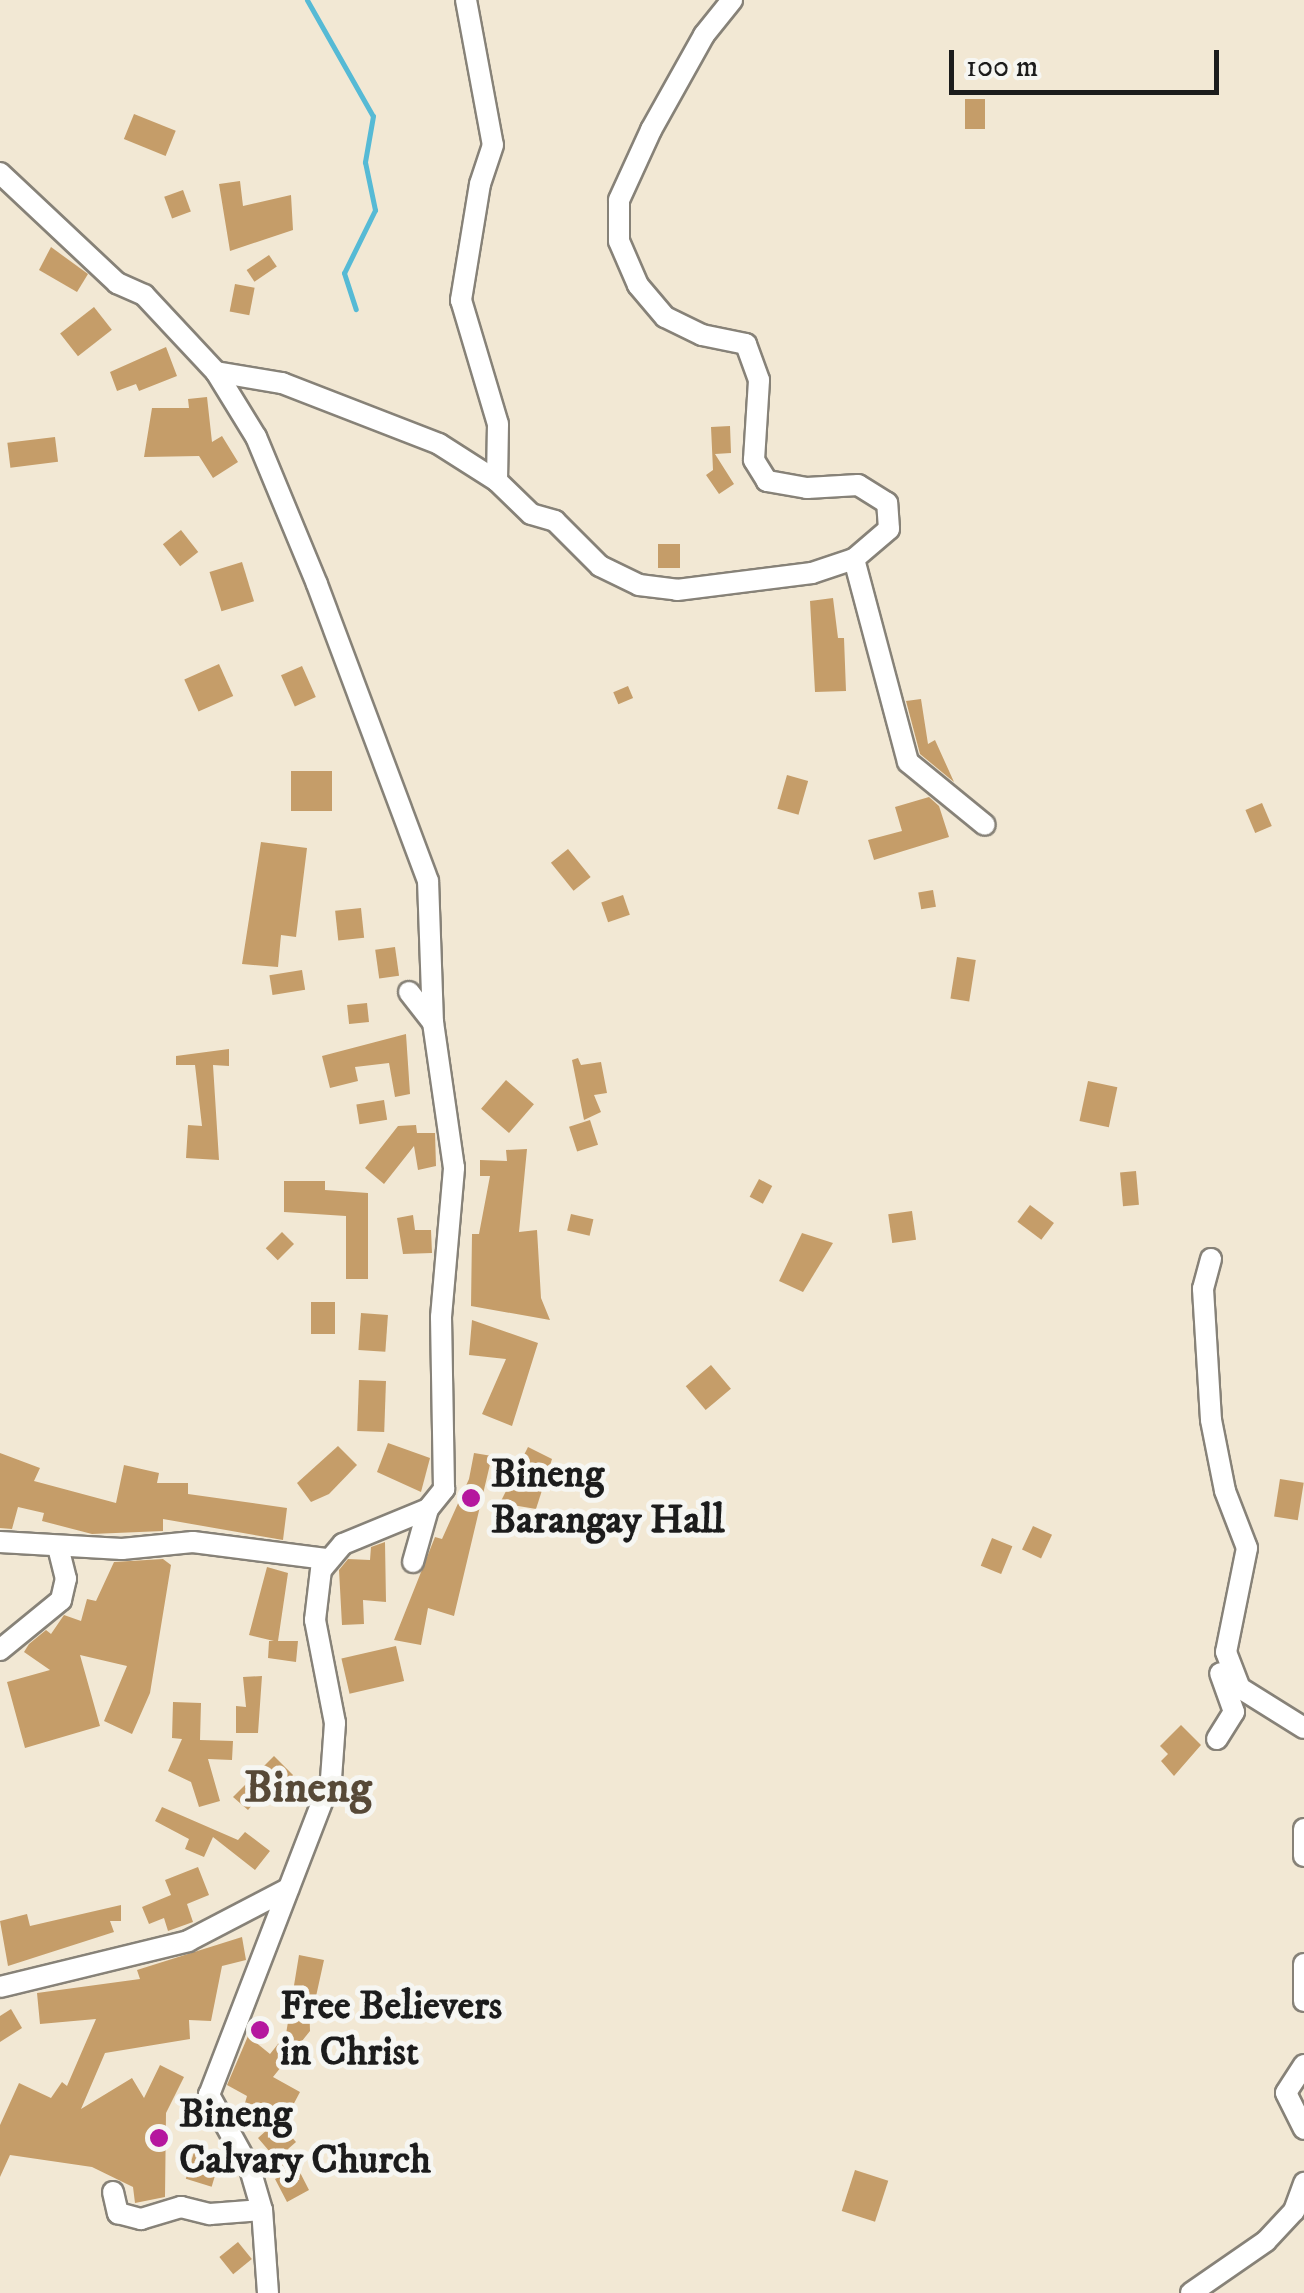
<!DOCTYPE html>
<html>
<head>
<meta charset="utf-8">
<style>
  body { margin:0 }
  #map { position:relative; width:1304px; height:2293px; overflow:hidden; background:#f2e8d4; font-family:"IM FELL DW Pica",serif }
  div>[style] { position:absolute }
  .stream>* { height:5px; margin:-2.5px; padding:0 2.5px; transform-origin:2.5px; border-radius:2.5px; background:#56bad5 }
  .building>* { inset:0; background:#c59d69; transform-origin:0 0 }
  .roads { filter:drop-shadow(2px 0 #878278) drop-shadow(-2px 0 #878278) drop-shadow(0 2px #878278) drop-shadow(0 -2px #878278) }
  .minor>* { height:20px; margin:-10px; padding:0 10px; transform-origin:10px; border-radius:10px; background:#fff }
  .dots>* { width:28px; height:28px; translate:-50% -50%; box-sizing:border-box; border:5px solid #f6f6f2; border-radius:50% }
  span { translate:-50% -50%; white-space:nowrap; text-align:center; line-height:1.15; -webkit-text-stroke:10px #f6f6f2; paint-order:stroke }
  .poi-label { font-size:40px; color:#1c1c1c; font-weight:700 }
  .left { translate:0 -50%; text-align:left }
  .quarter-label { font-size:45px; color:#574937; font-weight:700 }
  .scale { position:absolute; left:949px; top:50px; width:270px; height:45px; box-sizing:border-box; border:5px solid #1c1c1c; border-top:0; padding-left:12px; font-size:30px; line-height:35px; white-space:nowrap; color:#1c1c1c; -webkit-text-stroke:8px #f6f6f2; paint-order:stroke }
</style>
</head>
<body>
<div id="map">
  <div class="stream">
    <div style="left:307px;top:0;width:133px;rotate:60.4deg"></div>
    <div style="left:373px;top:116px;width:47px;rotate:99.9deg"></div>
    <div style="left:365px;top:162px;width:49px;rotate:78.2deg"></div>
    <div style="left:375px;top:210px;width:70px;rotate:116.2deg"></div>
    <div style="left:344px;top:273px;width:38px;rotate:72deg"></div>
  </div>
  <div class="building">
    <div style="left:965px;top:99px;width:20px;height:30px"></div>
    <div style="left:134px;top:114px;width:45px;height:27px;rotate:22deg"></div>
    <div style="clip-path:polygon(240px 181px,243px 206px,291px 195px,293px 230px,230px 251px,219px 184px)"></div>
    <div style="left:183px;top:190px;width:23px;height:20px;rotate:70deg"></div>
    <div style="clip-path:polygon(51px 247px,88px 274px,77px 292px,39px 270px)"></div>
    <div style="left:269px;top:255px;width:14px;height:27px;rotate:56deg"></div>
    <div style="left:235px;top:284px;width:20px;height:28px;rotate:11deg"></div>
    <div style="left:94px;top:307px;width:29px;height:43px;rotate:52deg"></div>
    <div style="clip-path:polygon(166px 347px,177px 376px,139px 391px,136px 384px,117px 391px,110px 372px)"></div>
    <div style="clip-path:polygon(207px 397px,212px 442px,222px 436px,238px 462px,213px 478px,199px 456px,144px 457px,152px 408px,189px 408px,188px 399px)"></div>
    <div style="clip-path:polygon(730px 426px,731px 453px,715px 454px,734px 484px,719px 494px,706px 475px,713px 470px,711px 427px)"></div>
    <div style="left:55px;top:437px;width:25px;height:48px;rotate:83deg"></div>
    <div style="left:181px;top:530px;width:28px;height:23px;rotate:52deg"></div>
    <div style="left:658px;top:544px;width:22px;height:24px"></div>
    <div style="left:242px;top:562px;width:41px;height:34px;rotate:73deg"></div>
    <div style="clip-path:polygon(833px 598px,838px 638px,844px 638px,846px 691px,815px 692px,810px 601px)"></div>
    <div style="left:219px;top:664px;width:35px;height:38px;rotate:66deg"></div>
    <div style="left:302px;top:666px;width:34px;height:23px;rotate:66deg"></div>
    <div style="left:628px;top:686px;width:13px;height:16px;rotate:67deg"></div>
    <div style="clip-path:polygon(921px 699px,928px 744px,935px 740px,954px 782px,920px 754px,906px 701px)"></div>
    <div style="left:291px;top:771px;width:41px;height:40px"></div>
    <div style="left:787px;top:775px;width:22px;height:35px;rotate:16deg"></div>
    <div style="clip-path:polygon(929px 797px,939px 806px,949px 837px,874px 860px,868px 840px,902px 831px,895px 807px)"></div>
    <div style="left:1262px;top:803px;width:25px;height:18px;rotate:67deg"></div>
    <div style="clip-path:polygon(261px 842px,307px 848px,296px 937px,281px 935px,278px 967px,242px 964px)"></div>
    <div style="left:568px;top:849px;width:36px;height:22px;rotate:51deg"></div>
    <div style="left:933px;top:890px;width:17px;height:15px;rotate:80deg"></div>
    <div style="left:623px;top:895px;width:21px;height:23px;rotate:71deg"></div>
    <div style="left:361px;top:908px;width:30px;height:26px;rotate:84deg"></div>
    <div style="left:395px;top:947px;width:29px;height:20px;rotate:82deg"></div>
    <div style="left:957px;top:957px;width:19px;height:42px;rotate:9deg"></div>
    <div style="left:302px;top:970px;width:20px;height:33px;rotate:81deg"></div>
    <div style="left:367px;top:1003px;width:19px;height:20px;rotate:84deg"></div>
    <div style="clip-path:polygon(406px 1034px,410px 1094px,395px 1097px,389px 1063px,355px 1067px,358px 1081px,330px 1088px,322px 1056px)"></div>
    <div style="clip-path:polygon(229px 1049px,229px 1066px,213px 1065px,219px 1160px,186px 1158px,188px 1125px,202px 1126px,195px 1065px,176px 1065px,176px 1056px)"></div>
    <div style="clip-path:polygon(578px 1058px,581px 1065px,601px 1062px,607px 1093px,594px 1095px,601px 1112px,584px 1120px,572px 1060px)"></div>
    <div style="left:506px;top:1080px;width:37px;height:38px;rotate:41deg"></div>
    <div style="left:1088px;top:1081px;width:30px;height:41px;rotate:12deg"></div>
    <div style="left:384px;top:1100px;width:20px;height:28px;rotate:81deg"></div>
    <div style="left:590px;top:1120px;width:26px;height:22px;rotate:72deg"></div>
    <div style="clip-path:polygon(416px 1125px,417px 1133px,435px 1133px,436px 1166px,418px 1170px,414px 1146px,384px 1184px,365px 1168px,398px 1126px)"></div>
    <div style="clip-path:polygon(527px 1149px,519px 1232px,537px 1230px,541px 1298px,550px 1320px,471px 1306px,472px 1234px,479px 1234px,490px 1176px,480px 1176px,480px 1160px,507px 1161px,506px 1150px)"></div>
    <div style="left:1136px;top:1171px;width:34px;height:16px;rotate:85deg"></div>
    <div style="left:759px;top:1179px;width:15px;height:20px;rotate:28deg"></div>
    <div style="clip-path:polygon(284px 1181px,325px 1181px,325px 1190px,368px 1193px,368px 1279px,346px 1279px,346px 1216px,284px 1212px)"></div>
    <div style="left:1030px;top:1205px;width:30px;height:21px;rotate:37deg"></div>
    <div style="left:912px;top:1211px;width:29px;height:24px;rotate:82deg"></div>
    <div style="left:571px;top:1214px;width:23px;height:17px;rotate:13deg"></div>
    <div style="clip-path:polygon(413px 1215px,415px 1230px,431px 1230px,432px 1253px,403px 1254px,397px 1218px)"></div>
    <div style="left:282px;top:1232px;width:17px;height:23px;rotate:45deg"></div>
    <div style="clip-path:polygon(802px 1233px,833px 1243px,803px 1292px,779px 1281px)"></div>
    <div style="left:311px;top:1302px;width:24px;height:32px"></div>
    <div style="left:361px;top:1313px;width:27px;height:37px;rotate:4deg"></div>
    <div style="clip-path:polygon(472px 1320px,538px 1343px,512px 1426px,482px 1414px,506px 1359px,469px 1355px)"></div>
    <div style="left:711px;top:1365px;width:31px;height:33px;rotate:50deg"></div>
    <div style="left:359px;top:1380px;width:27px;height:51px;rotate:2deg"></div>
    <div style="clip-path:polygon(388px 1443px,430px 1458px,421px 1492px,377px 1472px)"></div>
    <div style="clip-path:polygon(338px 1446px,357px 1465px,329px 1494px,311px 1502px,297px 1483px)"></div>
    <div style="clip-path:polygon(528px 1447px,552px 1459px,536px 1509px,500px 1503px)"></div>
    <div style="clip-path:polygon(0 1453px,40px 1468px,34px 1481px,116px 1503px,124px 1465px,159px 1473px,157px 1483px,188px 1483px,188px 1494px,287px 1508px,283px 1540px,163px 1519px,163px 1531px,92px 1534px,42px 1521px,44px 1513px,18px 1507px,12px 1529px,0 1528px)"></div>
    <div style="clip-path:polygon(474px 1453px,492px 1456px,454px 1616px,428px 1608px,421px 1645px,394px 1640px,435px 1537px,442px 1539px,469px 1479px)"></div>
    <div style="left:1280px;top:1479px;width:24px;height:38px;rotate:9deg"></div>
    <div style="left:1033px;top:1526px;width:21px;height:26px;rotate:25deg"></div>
    <div style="left:992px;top:1538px;width:22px;height:30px;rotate:22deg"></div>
    <div style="clip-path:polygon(385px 1542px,386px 1602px,363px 1600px,364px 1624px,342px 1625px,339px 1570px,348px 1559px,370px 1560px,371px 1547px)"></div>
    <div style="clip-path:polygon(163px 1559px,171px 1565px,150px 1693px,132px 1734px,104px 1721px,127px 1666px,80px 1655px,100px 1726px,25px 1748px,7px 1682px,50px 1670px,24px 1652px,29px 1644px,46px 1630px,51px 1634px,64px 1615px,81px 1621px,87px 1599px,96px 1601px,114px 1562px)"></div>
    <div style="clip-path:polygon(267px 1567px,288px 1573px,278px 1641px,298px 1641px,296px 1662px,268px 1658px,269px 1641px,274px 1641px,249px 1635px)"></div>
    <div style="left:396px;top:1646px;width:36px;height:56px;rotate:77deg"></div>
    <div style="clip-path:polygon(262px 1676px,258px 1733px,236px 1733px,236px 1706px,246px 1707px,243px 1677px)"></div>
    <div style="clip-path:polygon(173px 1702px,201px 1703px,200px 1740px,233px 1741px,232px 1760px,208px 1759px,220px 1801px,199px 1807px,191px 1782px,168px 1771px,182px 1739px,172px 1738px)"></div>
    <div style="clip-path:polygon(1181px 1725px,1201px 1745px,1174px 1776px,1161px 1761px,1168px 1754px,1160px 1746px)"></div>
    <div style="clip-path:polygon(274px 1756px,293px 1775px,264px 1804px,258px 1798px,248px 1810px,233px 1797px)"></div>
    <div style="clip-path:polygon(162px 1807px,238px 1840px,245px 1832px,270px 1851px,255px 1870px,213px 1837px,204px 1857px,185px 1849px,189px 1839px,155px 1821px)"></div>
    <div style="clip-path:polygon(198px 1867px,209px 1895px,187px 1904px,193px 1922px,168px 1931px,164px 1918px,149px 1924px,142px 1907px,171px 1895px,165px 1880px)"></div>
    <div style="clip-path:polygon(121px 1905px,121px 1921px,110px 1921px,114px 1932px,8px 1966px,0 1921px,27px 1914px,30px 1926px)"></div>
    <div style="clip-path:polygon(242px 1937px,246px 1960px,222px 1966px,211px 2021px,189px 2020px,190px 2039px,105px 2053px,81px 2109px,132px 2078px,144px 2098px,160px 2065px,184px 2077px,166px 2113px,165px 2197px,135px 2203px,133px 2187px,92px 2167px,10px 2155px,0 2177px,0 2125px,19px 2083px,51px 2098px,62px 2082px,67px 2086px,96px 2019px,40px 2024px,37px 1993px,140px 1979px,137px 1970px)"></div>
    <div style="clip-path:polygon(299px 1955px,324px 1960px,315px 2001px,309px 1999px,310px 2031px,273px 2077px,300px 2092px,282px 2126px,296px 2142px,288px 2149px,309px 2190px,287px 2202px,275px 2179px,288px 2173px,258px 2138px,268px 2129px,240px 2120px,247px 2096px,227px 2085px,248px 2036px,270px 2054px,286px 2034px)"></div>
    <div style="clip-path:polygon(11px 2009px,22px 2028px,0 2042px,0 2016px)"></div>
    <div style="left:194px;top:2152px;width:27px;height:28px;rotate:17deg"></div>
    <div style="left:855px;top:2170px;width:35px;height:43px;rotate:18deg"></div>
    <div style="left:238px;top:2242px;width:22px;height:24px;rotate:51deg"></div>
  </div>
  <div class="roads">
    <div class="minor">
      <div style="left:466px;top:0;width:147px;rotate:79.5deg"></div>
      <div style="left:493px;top:145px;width:41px;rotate:108.4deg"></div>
      <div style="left:480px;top:184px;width:118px;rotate:99.3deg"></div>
      <div style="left:461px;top:300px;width:129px;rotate:73.4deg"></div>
      <div style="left:498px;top:424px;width:57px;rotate:91deg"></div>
      <div style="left:0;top:173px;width:161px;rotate:43.2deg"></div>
      <div style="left:117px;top:283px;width:30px;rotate:24deg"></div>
      <div style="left:144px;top:295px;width:105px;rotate:46.9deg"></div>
      <div style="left:854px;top:559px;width:210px;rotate:75.1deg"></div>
      <div style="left:908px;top:762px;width:99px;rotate:39.3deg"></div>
      <div style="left:409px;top:992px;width:39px;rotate:52deg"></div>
      <div style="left:1211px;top:1259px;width:31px;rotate:105deg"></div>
      <div style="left:1203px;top:1289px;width:131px;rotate:86.5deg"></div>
      <div style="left:1211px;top:1420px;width:72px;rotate:78.8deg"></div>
      <div style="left:1225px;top:1491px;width:61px;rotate:68.9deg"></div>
      <div style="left:1247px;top:1548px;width:106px;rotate:101.4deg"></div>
      <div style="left:1226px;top:1652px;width:39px;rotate:69deg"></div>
      <div style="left:1240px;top:1688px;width:75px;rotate:32deg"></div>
      <div style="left:0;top:1542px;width:122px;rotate:3.3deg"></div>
      <div style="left:122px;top:1549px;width:71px;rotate:-5.6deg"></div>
      <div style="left:193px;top:1542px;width:134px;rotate:7.3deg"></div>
      <div style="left:413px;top:1562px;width:55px;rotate:-74.2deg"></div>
      <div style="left:0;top:1650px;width:79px;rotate:-39.3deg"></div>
      <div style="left:61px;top:1600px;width:22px;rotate:-77deg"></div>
      <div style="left:66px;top:1579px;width:34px;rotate:-104deg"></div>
      <div style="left:1217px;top:1739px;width:32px;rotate:-58deg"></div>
      <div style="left:1234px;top:1712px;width:41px;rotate:-109.7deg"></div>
      <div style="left:1304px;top:1829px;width:27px;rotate:90deg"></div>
      <div style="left:1304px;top:1964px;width:37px;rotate:90deg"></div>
      <div style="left:0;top:1987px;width:194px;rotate:-13.7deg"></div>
      <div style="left:188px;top:1941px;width:113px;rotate:-27.5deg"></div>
      <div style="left:1304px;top:2065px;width:33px;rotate:123deg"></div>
      <div style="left:1286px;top:2093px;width:40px;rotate:63.4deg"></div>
      <div style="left:113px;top:2192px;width:22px;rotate:77deg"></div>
      <div style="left:118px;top:2213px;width:24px;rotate:15deg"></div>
      <div style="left:141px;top:2219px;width:42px;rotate:-16.7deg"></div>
      <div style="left:181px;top:2207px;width:30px;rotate:14deg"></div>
      <div style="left:210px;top:2214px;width:52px;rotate:-4.4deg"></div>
      <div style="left:268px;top:2293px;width:83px;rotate:-94.1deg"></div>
      <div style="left:262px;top:2210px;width:43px;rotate:-106.3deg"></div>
      <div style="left:250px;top:2169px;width:85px;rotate:-119deg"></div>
      <div style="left:209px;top:2095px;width:339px;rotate:-68.9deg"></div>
      <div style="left:331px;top:1779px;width:56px;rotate:-85.9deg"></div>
      <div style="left:335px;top:1723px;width:105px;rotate:-101deg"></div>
      <div style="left:315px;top:1620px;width:50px;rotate:-83.2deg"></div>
      <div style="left:321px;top:1570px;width:34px;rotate:-50deg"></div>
      <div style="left:343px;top:1544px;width:92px;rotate:-22.4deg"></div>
      <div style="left:428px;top:1509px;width:26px;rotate:-51deg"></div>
      <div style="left:444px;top:1489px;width:172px;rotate:-91deg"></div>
      <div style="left:441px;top:1317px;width:150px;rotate:-85deg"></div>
      <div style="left:454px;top:1168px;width:147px;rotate:-98.2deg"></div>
      <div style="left:433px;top:1023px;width:142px;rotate:-92deg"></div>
      <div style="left:428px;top:881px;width:317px;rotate:-110.5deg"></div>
      <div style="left:317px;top:584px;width:159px;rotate:-112.5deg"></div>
      <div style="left:256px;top:437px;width:76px;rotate:-121.6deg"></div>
      <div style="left:216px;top:372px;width:67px;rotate:9.5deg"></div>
      <div style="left:282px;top:383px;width:168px;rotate:21.2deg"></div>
      <div style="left:439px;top:444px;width:69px;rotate:32.5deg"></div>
      <div style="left:497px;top:481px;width:47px;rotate:44.1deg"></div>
      <div style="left:531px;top:514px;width:25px;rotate:16deg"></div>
      <div style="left:555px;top:521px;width:64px;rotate:45deg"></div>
      <div style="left:600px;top:566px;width:43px;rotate:26deg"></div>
      <div style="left:639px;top:585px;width:38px;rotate:7deg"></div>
      <div style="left:677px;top:590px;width:136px;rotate:-7.2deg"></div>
      <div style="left:812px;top:573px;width:44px;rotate:-18.4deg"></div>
      <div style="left:854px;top:559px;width:46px;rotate:-40.6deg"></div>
      <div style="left:889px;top:529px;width:26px;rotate:-94deg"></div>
      <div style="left:887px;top:503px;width:34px;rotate:-148deg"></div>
      <div style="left:858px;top:485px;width:51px;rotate:176.6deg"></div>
      <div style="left:807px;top:488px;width:41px;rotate:-170.1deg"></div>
      <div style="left:767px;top:481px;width:25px;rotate:-122deg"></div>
      <div style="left:754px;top:460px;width:80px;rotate:-86.4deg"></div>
      <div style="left:759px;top:380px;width:38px;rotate:-110deg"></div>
      <div style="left:746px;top:344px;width:45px;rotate:-168.4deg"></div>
      <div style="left:702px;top:335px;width:41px;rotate:-154.1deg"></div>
      <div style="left:665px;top:317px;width:42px;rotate:-130.2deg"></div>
      <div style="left:638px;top:285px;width:48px;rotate:-113.4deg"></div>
      <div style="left:619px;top:241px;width:41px;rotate:-90deg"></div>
      <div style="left:619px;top:200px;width:77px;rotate:-65.4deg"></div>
      <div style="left:651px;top:130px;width:109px;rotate:-60.8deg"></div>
      <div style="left:704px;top:35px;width:45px;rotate:-51.3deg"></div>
      <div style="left:1191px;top:2293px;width:91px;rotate:-34.7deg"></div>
      <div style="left:1266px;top:2241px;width:41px;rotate:-47deg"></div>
      <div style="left:1294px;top:2211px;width:30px;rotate:-70deg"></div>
    </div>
  </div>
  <div class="dots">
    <div style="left:471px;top:1498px;background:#b5179e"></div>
    <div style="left:260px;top:2030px;background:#b5179e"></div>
    <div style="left:159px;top:2138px;background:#b5179e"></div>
  </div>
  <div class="poi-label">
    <span class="left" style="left:491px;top:1498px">Bineng<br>Barangay Hall</span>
    <span class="left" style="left:280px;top:2030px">Free Believers<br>in Christ</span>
    <span class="left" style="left:179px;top:2138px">Bineng<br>Calvary Church</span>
  </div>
  <div class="quarter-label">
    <span style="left:308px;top:1789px">Bineng</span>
  </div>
  <div class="scale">100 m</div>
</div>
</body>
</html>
